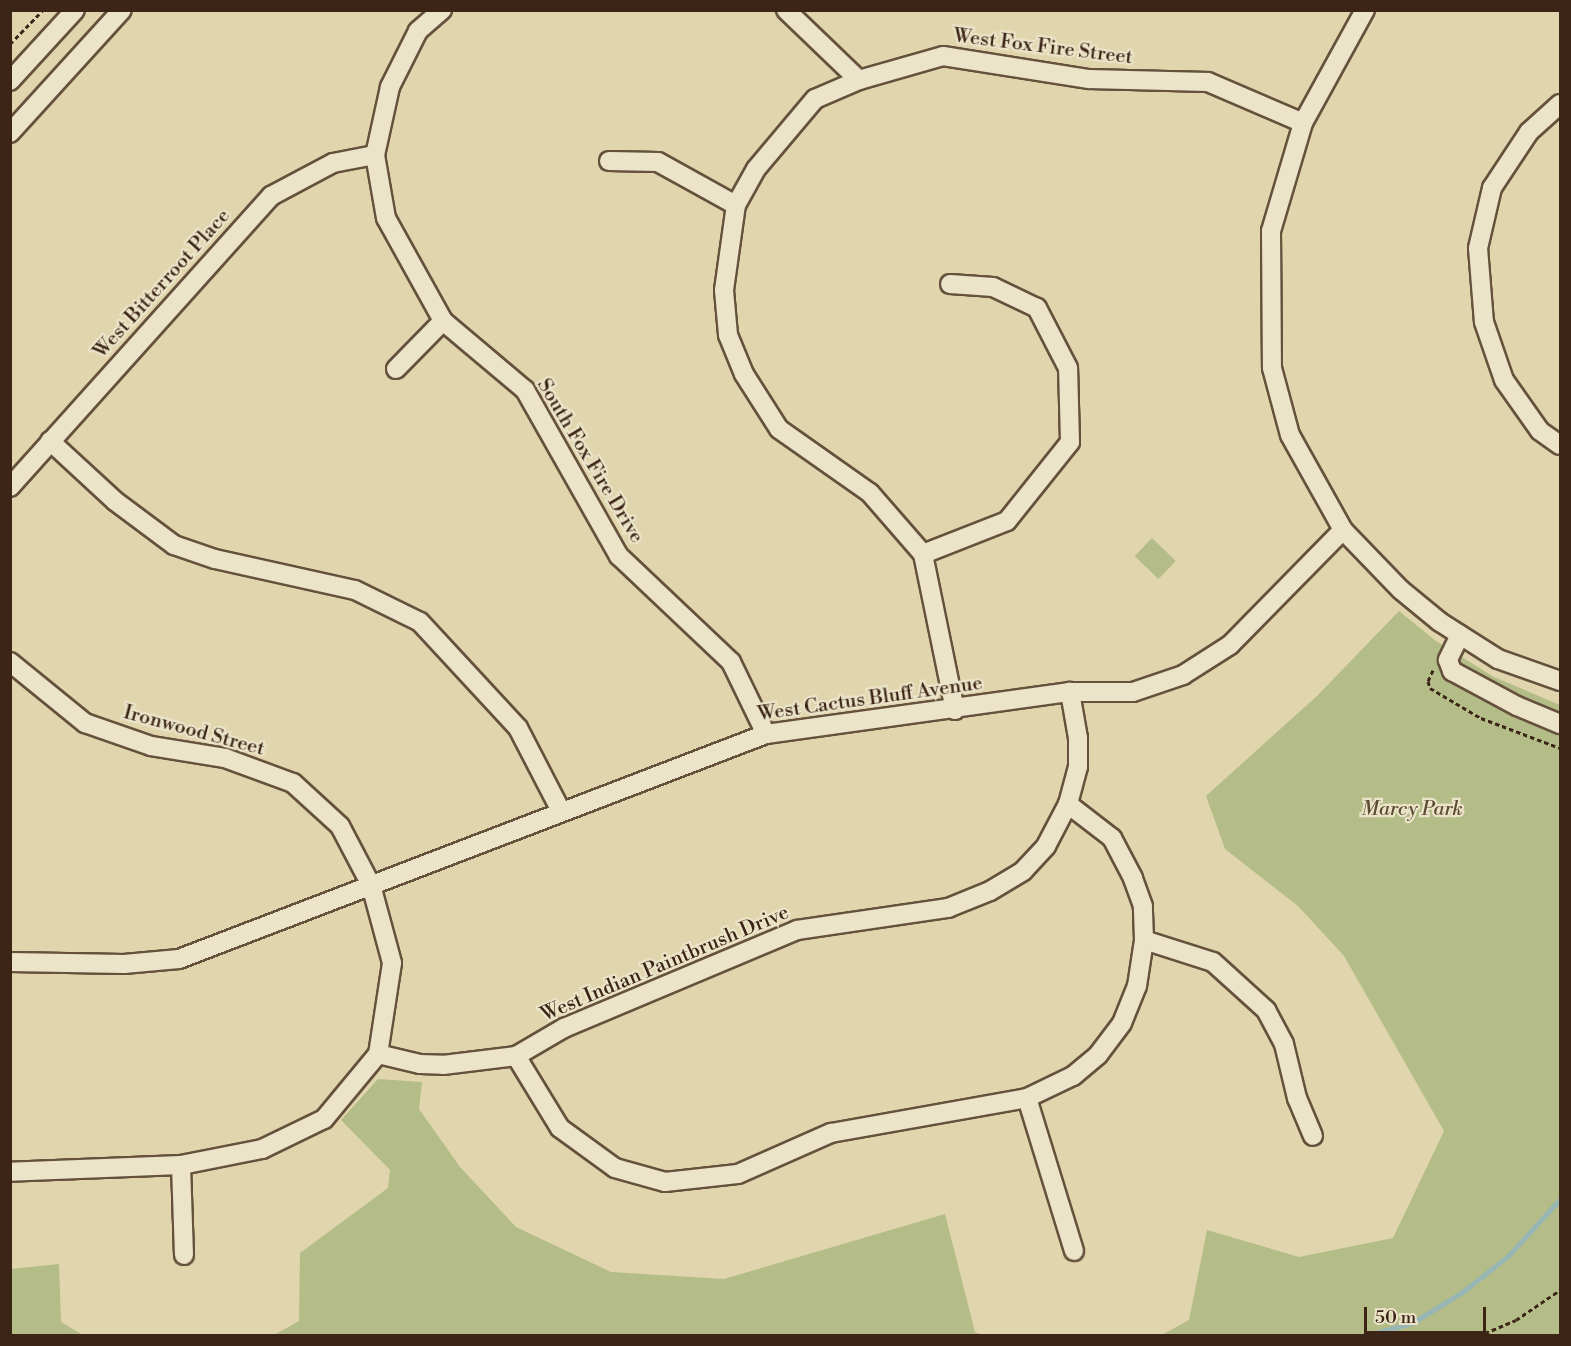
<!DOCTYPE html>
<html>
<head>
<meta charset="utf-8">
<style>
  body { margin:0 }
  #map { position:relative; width:1571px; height:1346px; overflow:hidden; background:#e0d5ac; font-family:"Libre Bodoni",serif }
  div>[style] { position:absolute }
  .green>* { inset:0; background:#b4bd88; transform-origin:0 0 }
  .stream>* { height:5px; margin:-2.5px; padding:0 2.5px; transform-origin:2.5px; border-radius:2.5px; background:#97b6b4 }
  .path>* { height:3px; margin-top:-1.5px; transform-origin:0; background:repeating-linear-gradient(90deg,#3c2516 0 4.5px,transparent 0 7.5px) }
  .roads { filter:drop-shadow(2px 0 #65513c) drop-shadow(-2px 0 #65513c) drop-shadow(0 2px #65513c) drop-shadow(0 -2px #65513c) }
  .minor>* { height:18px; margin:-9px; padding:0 9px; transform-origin:9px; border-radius:9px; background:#ebe4c9 }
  span { translate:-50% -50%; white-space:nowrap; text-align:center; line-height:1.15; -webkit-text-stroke:4.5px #ebe4c9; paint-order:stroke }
  .street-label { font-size:20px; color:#3c2516 }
  .park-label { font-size:20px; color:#5a4b32; font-style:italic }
  .frame { position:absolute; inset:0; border:12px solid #3c2516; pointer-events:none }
  .scale { position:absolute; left:1364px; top:1307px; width:122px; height:27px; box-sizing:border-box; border:3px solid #3c2516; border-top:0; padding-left:8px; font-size:18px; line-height:21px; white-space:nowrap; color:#3c2516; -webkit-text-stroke:4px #ebe4c9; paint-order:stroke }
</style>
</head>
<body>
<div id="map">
  <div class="green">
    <div style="left:1152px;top:538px;width:33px;height:25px;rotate:44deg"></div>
    <div style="clip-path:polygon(1399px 611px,1436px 641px,1494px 677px,1560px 705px,1560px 1335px,1160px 1336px,1189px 1320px,1207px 1230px,1299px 1257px,1393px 1238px,1444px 1131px,1344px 956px,1298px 906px,1225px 849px,1206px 796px,1317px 696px)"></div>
    <div style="clip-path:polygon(378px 1079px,422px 1082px,419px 1109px,460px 1167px,516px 1227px,611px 1272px,724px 1279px,945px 1214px,975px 1332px,982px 1335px,274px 1335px,299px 1321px,300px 1253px,388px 1188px,390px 1170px,341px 1120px)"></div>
    <div style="clip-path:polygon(59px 1264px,61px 1322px,83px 1335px,11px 1335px,11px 1269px)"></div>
  </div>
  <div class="stream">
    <div style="left:1365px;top:1336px;width:49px;rotate:-15.5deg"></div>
    <div style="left:1412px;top:1323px;width:57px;rotate:-31.5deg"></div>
    <div style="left:1461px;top:1293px;width:60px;rotate:-38.2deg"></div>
    <div style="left:1508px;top:1256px;width:77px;rotate:-47.6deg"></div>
  </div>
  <div class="path">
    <div style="left:10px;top:44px;width:47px;rotate:-45.9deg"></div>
    <div style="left:1433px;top:670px;width:12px;rotate:114deg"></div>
    <div style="left:1428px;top:681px;width:7px;rotate:74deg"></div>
    <div style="left:1430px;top:688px;width:59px;rotate:30.5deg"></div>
    <div style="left:1481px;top:718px;width:85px;rotate:20.8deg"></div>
    <div style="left:1478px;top:1336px;width:41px;rotate:-22.8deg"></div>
    <div style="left:1516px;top:1320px;width:53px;rotate:-34.3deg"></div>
  </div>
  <div class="roads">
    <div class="minor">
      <div style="left:442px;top:10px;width:32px;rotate:139deg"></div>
      <div style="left:418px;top:31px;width:63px;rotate:116.6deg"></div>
      <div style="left:390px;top:87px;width:70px;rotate:102.4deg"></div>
      <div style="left:375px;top:155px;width:64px;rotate:80.1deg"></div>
      <div style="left:386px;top:218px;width:118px;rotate:61deg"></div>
      <div style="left:443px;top:321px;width:107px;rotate:40.1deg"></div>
      <div style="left:525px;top:390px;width:191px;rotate:60.5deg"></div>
      <div style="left:619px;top:556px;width:154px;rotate:43.4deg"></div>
      <div style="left:731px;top:662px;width:80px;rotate:64.1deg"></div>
      <div style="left:786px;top:10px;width:101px;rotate:43.8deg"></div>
      <div style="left:1365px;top:10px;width:129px;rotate:118.8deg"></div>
      <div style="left:1303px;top:123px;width:113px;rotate:106.5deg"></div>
      <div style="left:1271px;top:231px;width:137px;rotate:89.6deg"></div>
      <div style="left:1272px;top:368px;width:69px;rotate:75deg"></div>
      <div style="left:1290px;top:435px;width:109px;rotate:60.8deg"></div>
      <div style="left:1343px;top:530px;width:83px;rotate:46deg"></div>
      <div style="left:1401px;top:590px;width:50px;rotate:39.4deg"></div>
      <div style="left:1440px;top:622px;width:69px;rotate:32.5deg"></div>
      <div style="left:1498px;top:659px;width:66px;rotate:19.5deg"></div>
      <div style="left:10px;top:81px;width:96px;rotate:-47.5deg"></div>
      <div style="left:1560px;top:104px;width:42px;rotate:137.9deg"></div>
      <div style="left:1529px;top:132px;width:67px;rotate:123.5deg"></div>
      <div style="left:1492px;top:188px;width:62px;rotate:103.1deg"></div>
      <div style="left:1478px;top:248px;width:74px;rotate:85.4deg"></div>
      <div style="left:1484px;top:322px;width:61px;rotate:71deg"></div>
      <div style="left:1504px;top:380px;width:62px;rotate:54.8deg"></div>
      <div style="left:1540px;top:431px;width:24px;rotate:35deg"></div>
      <div style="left:10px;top:133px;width:166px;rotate:-47.7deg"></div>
      <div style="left:609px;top:161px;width:49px;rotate:1.2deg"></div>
      <div style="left:658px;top:162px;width:89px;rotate:28.9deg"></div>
      <div style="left:396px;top:369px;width:67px;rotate:-45.6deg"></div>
      <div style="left:50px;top:441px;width:88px;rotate:42.7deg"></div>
      <div style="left:115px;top:501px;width:74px;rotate:36.7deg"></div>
      <div style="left:174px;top:545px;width:43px;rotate:18.9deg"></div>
      <div style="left:215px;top:559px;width:143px;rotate:12.5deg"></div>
      <div style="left:355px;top:590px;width:72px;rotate:26.2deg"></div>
      <div style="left:420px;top:622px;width:144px;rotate:47.2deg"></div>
      <div style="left:518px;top:728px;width:93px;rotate:62.6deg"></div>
      <div style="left:10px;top:487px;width:391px;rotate:-48.1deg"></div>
      <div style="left:271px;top:196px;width:70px;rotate:-28deg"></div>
      <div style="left:333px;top:163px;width:43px;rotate:-10.8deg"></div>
      <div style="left:923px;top:554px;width:90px;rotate:-21.4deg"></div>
      <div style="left:1007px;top:521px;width:101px;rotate:-51.4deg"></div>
      <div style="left:1070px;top:442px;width:74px;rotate:-91.5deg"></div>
      <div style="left:1068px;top:368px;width:68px;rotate:-117.3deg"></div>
      <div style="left:1037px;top:308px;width:49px;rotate:-154.5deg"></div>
      <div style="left:993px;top:287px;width:43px;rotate:-176deg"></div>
      <div style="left:1460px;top:635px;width:28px;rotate:116deg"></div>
      <div style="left:1448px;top:660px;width:12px;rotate:70deg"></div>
      <div style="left:1452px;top:671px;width:74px;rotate:28.3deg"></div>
      <div style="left:1517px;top:706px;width:47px;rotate:22.7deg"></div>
      <div style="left:10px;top:662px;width:97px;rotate:39.1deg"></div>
      <div style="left:85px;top:723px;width:70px;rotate:19.2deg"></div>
      <div style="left:151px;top:746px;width:75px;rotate:9.2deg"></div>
      <div style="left:225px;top:758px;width:72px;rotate:20.2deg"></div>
      <div style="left:293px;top:783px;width:64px;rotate:42.5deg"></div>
      <div style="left:340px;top:826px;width:67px;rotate:62.3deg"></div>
      <div style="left:371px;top:885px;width:81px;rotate:74.9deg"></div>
      <div style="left:392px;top:963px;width:92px;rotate:98.7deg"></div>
      <div style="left:378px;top:1054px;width:85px;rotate:129.7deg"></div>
      <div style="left:324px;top:1119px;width:69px;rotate:154.2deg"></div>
      <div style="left:262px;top:1149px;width:83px;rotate:168.8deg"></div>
      <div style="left:181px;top:1165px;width:171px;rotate:177.7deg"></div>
      <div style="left:955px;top:710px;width:159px;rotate:-101.6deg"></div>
      <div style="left:923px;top:554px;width:81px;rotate:-131deg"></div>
      <div style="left:870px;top:493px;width:111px;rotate:-144.9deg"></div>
      <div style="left:779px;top:429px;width:65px;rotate:-122.5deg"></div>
      <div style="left:744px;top:374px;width:42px;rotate:-112.3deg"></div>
      <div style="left:728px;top:335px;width:45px;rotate:-95.1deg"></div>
      <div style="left:724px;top:290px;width:86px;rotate:-82deg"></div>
      <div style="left:736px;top:205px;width:41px;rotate:-60.9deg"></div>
      <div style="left:756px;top:169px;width:92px;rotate:-49.9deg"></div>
      <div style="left:815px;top:99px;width:48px;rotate:-23.4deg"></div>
      <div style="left:859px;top:80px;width:87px;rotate:-15.9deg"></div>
      <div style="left:943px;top:56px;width:148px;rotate:9deg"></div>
      <div style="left:1089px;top:79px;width:119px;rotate:1.4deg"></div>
      <div style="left:1208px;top:82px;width:103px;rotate:23.3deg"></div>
      <div style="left:1144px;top:940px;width:72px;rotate:17.7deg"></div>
      <div style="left:1213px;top:962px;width:72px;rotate:42.2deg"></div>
      <div style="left:1266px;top:1010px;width:38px;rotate:62deg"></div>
      <div style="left:1284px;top:1044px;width:56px;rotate:76.5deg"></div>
      <div style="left:1297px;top:1098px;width:41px;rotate:67.2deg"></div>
      <div style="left:10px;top:962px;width:114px;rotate:1deg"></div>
      <div style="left:124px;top:964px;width:55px;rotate:-5.2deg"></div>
      <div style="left:179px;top:959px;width:629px;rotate:-20.97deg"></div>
      <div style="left:766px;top:734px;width:307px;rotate:-7.9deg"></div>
      <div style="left:1070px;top:692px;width:63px"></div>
      <div style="left:1133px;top:692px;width:53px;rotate:-18.8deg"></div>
      <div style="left:1183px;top:675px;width:56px;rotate:-32.6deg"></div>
      <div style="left:1230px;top:645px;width:161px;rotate:-45.5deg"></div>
      <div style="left:378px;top:1054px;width:43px;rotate:13.4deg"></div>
      <div style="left:420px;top:1064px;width:23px;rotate:2deg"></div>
      <div style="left:443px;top:1065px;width:74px;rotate:-7deg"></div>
      <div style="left:516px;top:1056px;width:56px;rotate:-30.3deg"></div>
      <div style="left:564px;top:1028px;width:253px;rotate:-22.8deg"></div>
      <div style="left:797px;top:930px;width:153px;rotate:-8.3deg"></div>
      <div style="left:948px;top:908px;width:45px;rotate:-22deg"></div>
      <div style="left:990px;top:891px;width:39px;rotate:-31deg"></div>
      <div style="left:1023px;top:871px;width:34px;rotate:-47deg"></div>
      <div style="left:1046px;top:846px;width:47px;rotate:-62.4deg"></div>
      <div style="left:1068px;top:804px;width:38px;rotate:-75deg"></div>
      <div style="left:1078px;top:767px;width:29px;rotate:-90deg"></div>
      <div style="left:1078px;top:738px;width:47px;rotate:-99.9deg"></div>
      <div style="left:516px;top:1056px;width:84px;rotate:58.6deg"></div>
      <div style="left:560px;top:1128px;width:68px;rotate:36deg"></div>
      <div style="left:615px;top:1168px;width:52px;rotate:15.6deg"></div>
      <div style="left:665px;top:1182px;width:73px;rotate:-6.3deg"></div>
      <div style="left:738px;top:1174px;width:102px;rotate:-23.8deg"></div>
      <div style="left:831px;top:1133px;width:199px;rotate:-10.1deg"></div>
      <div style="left:1027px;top:1098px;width:51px;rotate:-25.6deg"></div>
      <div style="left:1073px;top:1076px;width:33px;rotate:-40deg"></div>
      <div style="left:1098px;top:1055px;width:40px;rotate:-53deg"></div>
      <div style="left:1122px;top:1023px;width:40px;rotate:-68deg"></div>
      <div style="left:1137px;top:986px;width:47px;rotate:-81.3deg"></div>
      <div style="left:1144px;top:940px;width:34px;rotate:-92deg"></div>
      <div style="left:1143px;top:906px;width:30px;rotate:-110deg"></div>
      <div style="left:1133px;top:878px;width:45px;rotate:-117.7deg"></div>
      <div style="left:1112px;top:838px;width:56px;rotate:-142.3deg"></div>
      <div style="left:1027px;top:1098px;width:160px;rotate:72.9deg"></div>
      <div style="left:181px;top:1165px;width:90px;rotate:88.1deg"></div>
    </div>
  </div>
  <div class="street-label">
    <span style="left:1043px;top:47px;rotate:7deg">West Fox Fire Street</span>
    <span style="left:162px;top:284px;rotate:-48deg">West Bitterroot Place</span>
    <span style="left:590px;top:461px;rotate:59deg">South Fox Fire Drive</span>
    <span style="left:870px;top:699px;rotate:-8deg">West Cactus Bluff Avenue</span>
    <span style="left:194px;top:731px;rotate:15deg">Ironwood Street</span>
    <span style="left:665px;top:964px;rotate:-23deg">West Indian Paintbrush Drive</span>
  </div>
  <div class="park-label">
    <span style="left:1412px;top:809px">Marcy Park</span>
  </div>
  <div class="frame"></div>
  <div class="scale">50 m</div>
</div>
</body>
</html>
